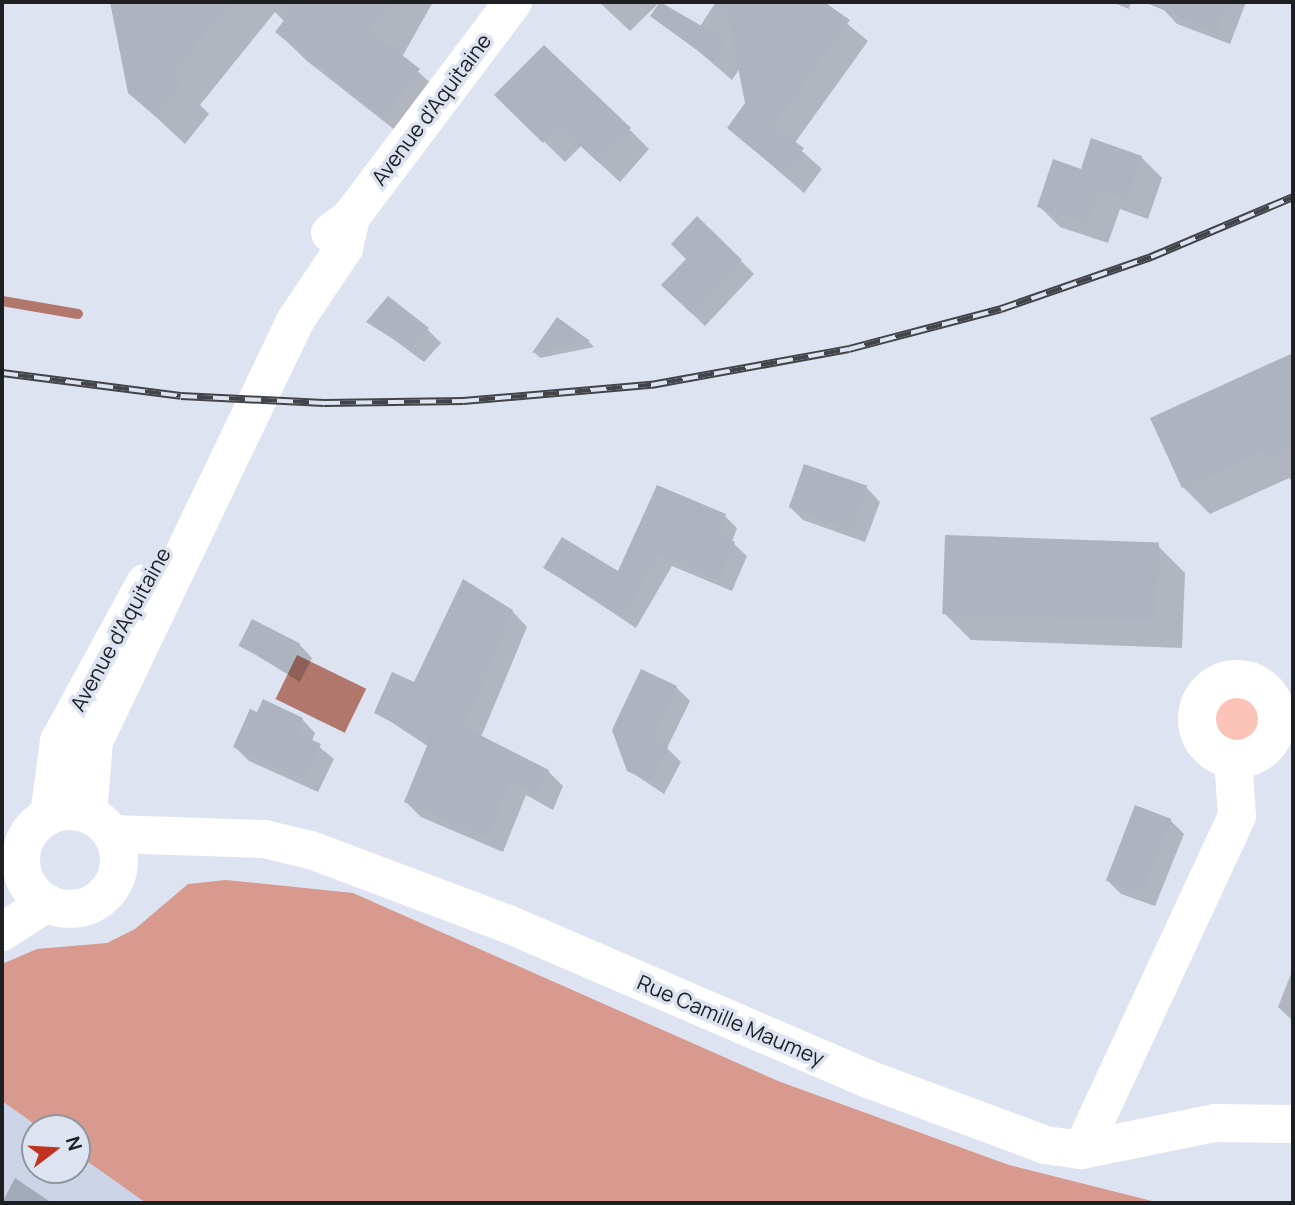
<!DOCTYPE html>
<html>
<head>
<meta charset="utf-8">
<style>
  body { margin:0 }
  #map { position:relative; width:1295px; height:1205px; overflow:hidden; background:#dde3f0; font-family:Manrope,sans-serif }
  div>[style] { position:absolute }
  .built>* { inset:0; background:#ccd5e8 }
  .green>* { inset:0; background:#fcc3b8 }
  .round { border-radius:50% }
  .forest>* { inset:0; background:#d89a8e }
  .water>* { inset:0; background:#b2776c; transform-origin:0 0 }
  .shadow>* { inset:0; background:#0003 }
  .stream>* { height:10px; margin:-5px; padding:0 5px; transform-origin:5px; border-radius:5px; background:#b2776c }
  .building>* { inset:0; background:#adb3bf; transform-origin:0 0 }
  .street>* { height:38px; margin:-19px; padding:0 19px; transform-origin:19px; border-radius:19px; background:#fff }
  .street>.ring { margin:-19px; padding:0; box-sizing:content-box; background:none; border:38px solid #fff; border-radius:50% }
  .secondary>* { height:38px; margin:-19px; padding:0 19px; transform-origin:19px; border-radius:19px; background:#fff }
  .secondary>.ring { margin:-19px; padding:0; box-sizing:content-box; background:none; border:38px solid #fff; border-radius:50% }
  .rail>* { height:8px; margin-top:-4px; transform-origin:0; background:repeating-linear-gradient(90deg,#dde3f0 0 16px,#42444a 0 32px); box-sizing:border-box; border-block:2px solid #42444a }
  span { translate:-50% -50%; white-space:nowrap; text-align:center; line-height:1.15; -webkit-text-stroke:7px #dde3f0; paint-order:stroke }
  .street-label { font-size:21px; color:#1d1f23 }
  .frame { position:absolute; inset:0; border:4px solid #1d1f23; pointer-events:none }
  .north { position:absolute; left:21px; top:1114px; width:70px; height:70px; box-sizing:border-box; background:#dde3f0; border:2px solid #90959e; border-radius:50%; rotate:73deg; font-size:19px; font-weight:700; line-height:28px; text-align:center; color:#1d1f23 }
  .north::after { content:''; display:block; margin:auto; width:24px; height:32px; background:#c03321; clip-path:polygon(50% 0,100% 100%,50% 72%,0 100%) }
</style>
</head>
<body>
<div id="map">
  <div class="built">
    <div style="clip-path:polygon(2px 1101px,40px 1128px,35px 1128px,35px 1170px,77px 1170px,77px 1154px,146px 1203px,2px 1203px)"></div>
  </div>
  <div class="green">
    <div class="round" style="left:1210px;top:692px;width:54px;height:54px"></div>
  </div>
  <div class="forest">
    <div style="clip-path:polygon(226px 880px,353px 893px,778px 1081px,1009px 1165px,1160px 1203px,146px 1203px,77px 1154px,77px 1128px,40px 1128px,2px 1101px,2px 964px,37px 949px,107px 943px,135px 929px,188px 884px)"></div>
  </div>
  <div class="water">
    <div style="left:297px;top:655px;width:77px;height:49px;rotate:26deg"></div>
  </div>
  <div class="shadow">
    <div style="clip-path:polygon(114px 2px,433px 2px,402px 57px,448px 99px,414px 145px,307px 61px,277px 32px,285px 22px,275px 12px,200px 105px,209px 114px,185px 144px,129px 92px)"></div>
    <div style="clip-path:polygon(599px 2px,660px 2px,630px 31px)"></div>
    <div style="clip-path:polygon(716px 2px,794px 2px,808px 12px,821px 2px,868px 41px,794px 144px,822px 169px,804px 193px,729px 128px,746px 104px,740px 68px,732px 80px,689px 43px)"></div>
    <div style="clip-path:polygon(1112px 2px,1131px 2px,1129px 9px)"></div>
    <div style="clip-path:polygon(1167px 2px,1246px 2px,1230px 44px,1177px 24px,1164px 10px)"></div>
    <div style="clip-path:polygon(497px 95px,629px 129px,649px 149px,620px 182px,581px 146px,565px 162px)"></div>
    <div style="clip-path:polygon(1141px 157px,1162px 178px,1148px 219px,1120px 209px,1108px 243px,1060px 227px,1039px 206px,1082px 171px)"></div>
    <div style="clip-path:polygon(698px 218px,754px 274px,705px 326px,677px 299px)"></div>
    <div style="clip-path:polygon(558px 320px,589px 342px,594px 347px,540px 358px,534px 352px)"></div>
    <div style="clip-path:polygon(369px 321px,427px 329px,441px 343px,424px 362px)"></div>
    <div style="clip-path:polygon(1293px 354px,1293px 482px,1289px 478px,1210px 514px,1183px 487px,1152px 419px)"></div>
    <div style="clip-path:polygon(805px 466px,867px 488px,880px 502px,865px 542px,803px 520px,789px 506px)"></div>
    <div style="clip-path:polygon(725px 516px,737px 528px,732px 542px,747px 556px,732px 591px,672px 566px,636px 628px,545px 568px,619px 573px)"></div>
    <div style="clip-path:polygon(1158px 546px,1185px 573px,1182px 648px,971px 640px,944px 613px)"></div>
    <div style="clip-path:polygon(512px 611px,527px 627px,481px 737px,548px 771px,563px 786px,553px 810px,526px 795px,503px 852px,421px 817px,406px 802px,429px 747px,376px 712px)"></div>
    <div style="clip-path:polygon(299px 644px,312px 658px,300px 682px,240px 645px)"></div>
    <div style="clip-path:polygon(676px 687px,690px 701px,667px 748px,681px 762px,664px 794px,628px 770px)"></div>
    <div style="clip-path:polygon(258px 714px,302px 719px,315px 733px,312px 741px,334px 759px,318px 792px,249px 761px,235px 747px)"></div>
    <div style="clip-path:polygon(1170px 820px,1184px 834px,1155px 906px,1121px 894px,1107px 880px)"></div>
    <div style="clip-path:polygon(1293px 969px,1293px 1021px,1278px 1007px)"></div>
    <div style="clip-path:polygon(15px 1178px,52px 1203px,2px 1203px)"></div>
  </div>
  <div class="stream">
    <div style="left:2px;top:301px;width:77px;rotate:9.7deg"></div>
  </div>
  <div class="building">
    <div style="clip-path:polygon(110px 2px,231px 2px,172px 75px,181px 83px,155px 116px,128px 93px)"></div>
    <div style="clip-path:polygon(298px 2px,388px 2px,371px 31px,420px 69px,384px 117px,275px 32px)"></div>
    <div style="clip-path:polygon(660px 2px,726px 40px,712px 61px,650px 16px)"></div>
    <div style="clip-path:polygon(725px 2px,824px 2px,850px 20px,773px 126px,804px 148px,784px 175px,727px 128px,745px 103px)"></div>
    <div style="clip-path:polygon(1144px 2px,1228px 2px,1217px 32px)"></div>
    <div style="clip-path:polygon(544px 45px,631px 128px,599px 163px,560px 127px,543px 143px,494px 95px)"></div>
    <div style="clip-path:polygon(1091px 138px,1142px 156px,1127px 199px,1099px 190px,1088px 223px,1037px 207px,1053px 159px,1081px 169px)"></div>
    <div style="clip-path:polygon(697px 216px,742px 260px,691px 313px,661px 285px,686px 259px,671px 244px)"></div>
    <div style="clip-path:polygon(388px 296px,429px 328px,409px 349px,366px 322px)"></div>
    <div style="clip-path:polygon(557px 317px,590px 341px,532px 353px)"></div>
    <div style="clip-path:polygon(1293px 353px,1293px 446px,1267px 458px,1263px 451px,1182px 488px,1150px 418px)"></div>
    <div style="left:804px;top:464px;width:67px;height:46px;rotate:19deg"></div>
    <div style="clip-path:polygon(657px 485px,726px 514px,718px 534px,735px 542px,719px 580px,659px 555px,623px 616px,543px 568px,562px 537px,618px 571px)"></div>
    <div style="left:945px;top:535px;width:214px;height:79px;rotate:2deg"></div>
    <div style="clip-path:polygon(463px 579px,513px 610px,464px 727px,549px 770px,538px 796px,510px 781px,488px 838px,404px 802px,429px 741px,374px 713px,392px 672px,414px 682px)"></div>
    <div style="left:252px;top:619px;width:54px;height:30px;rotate:27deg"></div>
    <div style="clip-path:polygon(641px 669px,677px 686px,652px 740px,668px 747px,650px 782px,627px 771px,612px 730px)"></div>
    <div style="clip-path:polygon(263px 699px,303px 718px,297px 733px,321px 744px,304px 779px,233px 747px,250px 709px,257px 712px)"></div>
    <div style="left:1135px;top:805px;width:39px;height:81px;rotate:21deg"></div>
  </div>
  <div class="street">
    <div class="ring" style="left:1197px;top:679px;width:42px;height:42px"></div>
    <div style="left:112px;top:834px;width:152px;rotate:1.9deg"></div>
    <div style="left:264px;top:839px;width:48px;rotate:13.2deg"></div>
    <div style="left:311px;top:850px;width:210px;rotate:20.6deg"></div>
    <div style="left:508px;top:924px;width:392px;rotate:23.3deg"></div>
    <div style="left:868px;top:1079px;width:189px;rotate:20.4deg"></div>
    <div style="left:1045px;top:1145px;width:37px;rotate:8deg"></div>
    <div style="left:1082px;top:1150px;width:136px;rotate:-11.5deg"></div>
    <div style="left:1215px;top:1123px;width:78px;rotate:0.7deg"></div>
    <div style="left:1082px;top:1150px;width:368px;rotate:-65.1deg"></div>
    <div style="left:1237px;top:816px;width:57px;rotate:-94deg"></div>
  </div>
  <div class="secondary">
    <div style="left:330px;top:233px;width:26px;rotate:-37deg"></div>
    <div style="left:351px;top:217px;width:269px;rotate:-53deg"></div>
    <div class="ring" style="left:21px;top:811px;width:60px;height:60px"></div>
    <div style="left:88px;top:814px;width:73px;rotate:-85.3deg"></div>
    <div style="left:94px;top:741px;width:466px;rotate:-64.4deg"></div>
    <div style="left:295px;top:321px;width:88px;rotate:-56.1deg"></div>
    <div style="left:344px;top:248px;width:32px;rotate:-77deg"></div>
    <div style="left:49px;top:815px;width:75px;rotate:-82.3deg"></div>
    <div style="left:59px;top:741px;width:180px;rotate:-61.4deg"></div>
    <div style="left:2px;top:932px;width:54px;rotate:-32.8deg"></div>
  </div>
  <div class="rail">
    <div style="left:2px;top:373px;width:180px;rotate:7.3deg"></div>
    <div style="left:181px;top:396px;width:143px;rotate:2.8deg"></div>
    <div style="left:324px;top:403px;width:139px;rotate:-0.8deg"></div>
    <div style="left:463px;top:401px;width:189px;rotate:-4.9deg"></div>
    <div style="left:651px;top:385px;width:201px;rotate:-10.3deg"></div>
    <div style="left:849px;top:349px;width:157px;rotate:-14.7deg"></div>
    <div style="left:1001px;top:309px;width:159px;rotate:-19.1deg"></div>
    <div style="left:1151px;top:257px;width:154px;rotate:-22.9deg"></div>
  </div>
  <div class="street-label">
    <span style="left:431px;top:109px;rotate:-53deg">Avenue d'Aquitaine</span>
    <span style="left:120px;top:629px;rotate:-61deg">Avenue d'Aquitaine</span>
    <span style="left:731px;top:1020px;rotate:23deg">Rue Camille Maumey</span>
  </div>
  <div class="frame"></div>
  <div class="north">N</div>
</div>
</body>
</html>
